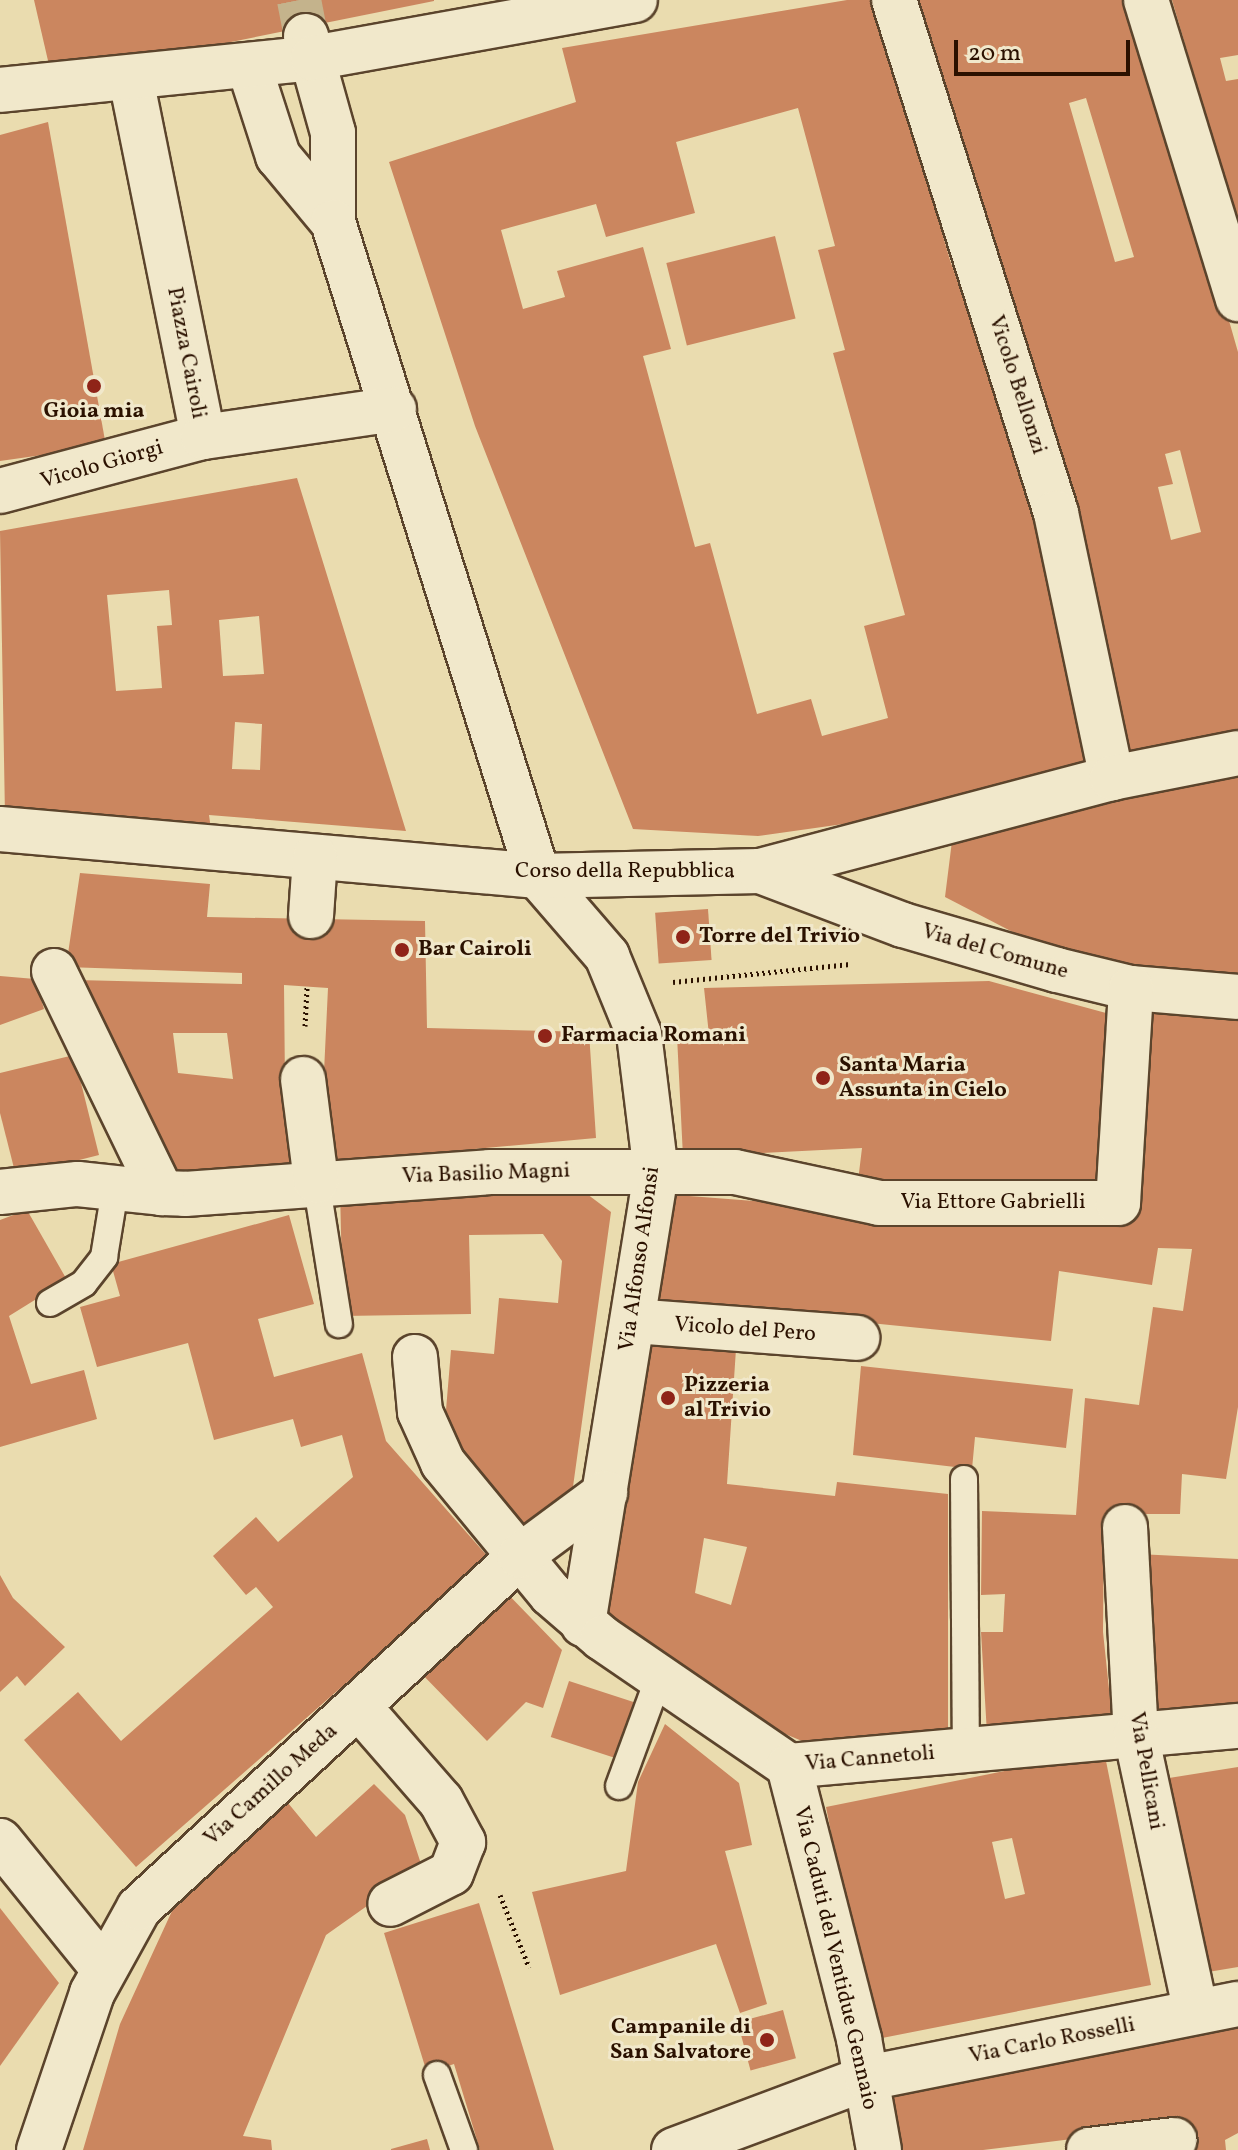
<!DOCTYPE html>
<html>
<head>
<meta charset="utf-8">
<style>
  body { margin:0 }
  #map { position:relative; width:1238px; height:2150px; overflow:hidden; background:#eadcaf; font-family:Vollkorn,serif }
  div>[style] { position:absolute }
  .building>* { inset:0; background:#cb865f; transform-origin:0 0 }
  .street-tunnel>* { height:44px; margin-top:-22px; transform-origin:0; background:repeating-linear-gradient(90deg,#c4b38c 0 44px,transparent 0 66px) }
  .path>* { height:5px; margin-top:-2.5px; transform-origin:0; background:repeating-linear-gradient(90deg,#2b1100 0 2px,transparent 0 6px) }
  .roads { filter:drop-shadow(2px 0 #5b442c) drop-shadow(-2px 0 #5b442c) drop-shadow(0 2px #5b442c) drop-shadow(0 -2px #5b442c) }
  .lane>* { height:26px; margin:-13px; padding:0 13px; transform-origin:13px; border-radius:13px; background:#f1e8cb }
  .street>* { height:44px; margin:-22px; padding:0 22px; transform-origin:22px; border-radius:22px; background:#f1e8cb }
  .secondary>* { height:44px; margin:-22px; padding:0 22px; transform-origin:22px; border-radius:22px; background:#f1e8cb }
  .dots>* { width:22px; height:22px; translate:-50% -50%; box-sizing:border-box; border:4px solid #f1e8cb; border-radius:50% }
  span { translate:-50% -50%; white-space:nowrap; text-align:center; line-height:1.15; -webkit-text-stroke:6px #f1e8cb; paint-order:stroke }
  .street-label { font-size:22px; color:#2b1100 }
  .poi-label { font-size:22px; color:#2b1100; font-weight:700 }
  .left { translate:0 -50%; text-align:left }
  .right { translate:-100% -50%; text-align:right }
  .scale { position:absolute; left:954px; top:40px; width:176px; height:36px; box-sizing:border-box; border:4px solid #2b1100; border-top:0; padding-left:10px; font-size:24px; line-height:28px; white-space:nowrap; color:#2b1100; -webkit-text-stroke:6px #f1e8cb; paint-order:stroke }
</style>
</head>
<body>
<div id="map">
  <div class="building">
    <div style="clip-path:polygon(34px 0,434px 0,434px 1px,221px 44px,49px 65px)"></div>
    <div style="clip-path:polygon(evenodd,847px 0,874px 0,950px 260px,1033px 496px,1099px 771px,900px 816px,758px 836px,633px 829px,475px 426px,389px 162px,576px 102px,562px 48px,847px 0,798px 108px,835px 246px,818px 250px,845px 350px,833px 353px,905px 615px,864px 626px,888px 718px,822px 736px,811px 699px,757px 714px,710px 543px,695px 547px,643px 356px,671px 349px,643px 247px,557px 271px,565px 297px,523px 309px,501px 230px,596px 204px,606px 237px,695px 213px,676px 142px,798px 108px)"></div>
    <div style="clip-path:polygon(evenodd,915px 0,1137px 0,1238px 352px,1238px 738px,1128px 763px,915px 0,1086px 98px,1134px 257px,1115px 262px,1069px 103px,1086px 98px,915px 0,1180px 450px,1201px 532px,1171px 540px,1158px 487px,1173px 484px,1165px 454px,1180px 450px)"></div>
    <div style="clip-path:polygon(1172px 0,1238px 0,1238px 55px,1220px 58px,1226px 81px,1238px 79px,1238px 224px)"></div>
    <div style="clip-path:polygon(48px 122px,106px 446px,0 461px,0 135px)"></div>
    <div style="left:775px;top:236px;width:85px;height:112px;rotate:76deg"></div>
    <div style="clip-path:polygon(evenodd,297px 478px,406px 831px,209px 815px,211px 829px,5px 816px,0 531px,297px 478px,169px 590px,172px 625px,157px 626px,162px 688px,116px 691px,107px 595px,169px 590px,297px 478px,259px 616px,264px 674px,223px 676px,219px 620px,259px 616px,297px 478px,235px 722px,262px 724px,260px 770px,232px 769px,235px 722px)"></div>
    <div style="clip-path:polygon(1238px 777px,1238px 985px,1067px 960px,945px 897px,952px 841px,1093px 801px)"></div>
    <div style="clip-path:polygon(evenodd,80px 873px,210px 884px,207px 917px,425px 921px,427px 1028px,589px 1032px,596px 1138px,331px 1162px,323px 1093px,328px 988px,284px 985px,285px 1085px,300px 1167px,173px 1184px,76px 980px,242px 984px,242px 973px,66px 967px,80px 873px,173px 1033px,227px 1033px,233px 1079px,178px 1073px,173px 1033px)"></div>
    <div style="left:708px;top:909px;width:51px;height:53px;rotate:86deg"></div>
    <div style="clip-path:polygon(0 976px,35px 979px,44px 1009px,0 1025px)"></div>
    <div style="clip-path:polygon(989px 981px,1106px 1013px,1096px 1189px,858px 1181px,862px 1148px,683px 1157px,677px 1036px,709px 1035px,704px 988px)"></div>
    <div style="clip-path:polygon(1151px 1012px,1238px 1014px,1238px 1407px,1226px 1479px,1182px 1474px,1180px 1514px,1104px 1514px,1103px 1632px,1113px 1727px,987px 1734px,981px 1632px,1003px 1632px,1005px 1594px,981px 1595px,982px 1511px,1076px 1515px,1085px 1398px,1139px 1405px,1153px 1307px,1183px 1311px,1192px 1249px,1158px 1248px,1152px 1285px,1059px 1271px,1051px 1341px,648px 1301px,663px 1194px,961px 1217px,1127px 1218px)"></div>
    <div style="clip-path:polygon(74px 1055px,99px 1155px,16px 1176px,0 1113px,0 1073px)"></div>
    <div style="clip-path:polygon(575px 1185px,611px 1212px,572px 1494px,524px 1536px,443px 1446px,451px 1350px,494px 1354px,499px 1298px,558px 1303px,562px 1261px,543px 1234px,469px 1235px,471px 1314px,343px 1316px,340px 1190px)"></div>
    <div style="clip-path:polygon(27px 1210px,67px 1280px,9px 1316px,31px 1384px,84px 1370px,97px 1419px,0 1447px,0 1220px)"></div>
    <div style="clip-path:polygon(289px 1215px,314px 1304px,258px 1319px,274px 1377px,362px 1353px,386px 1441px,489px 1558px,136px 1867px,24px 1740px,78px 1692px,121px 1741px,273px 1607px,256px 1587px,246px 1595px,213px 1556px,256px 1517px,278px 1542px,353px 1477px,342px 1435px,301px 1447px,293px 1419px,214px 1440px,188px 1343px,97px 1367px,80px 1307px,120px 1296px,111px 1264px)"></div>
    <div style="clip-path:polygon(evenodd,645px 1334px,736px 1349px,727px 1484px,835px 1496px,837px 1482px,948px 1494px,948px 1738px,802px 1741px,738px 1714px,663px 1653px,600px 1625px,645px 1334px,704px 1538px,747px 1547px,731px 1605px,695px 1593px,704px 1538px)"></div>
    <div style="clip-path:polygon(861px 1366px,1073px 1389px,1066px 1448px,975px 1437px,972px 1469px,853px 1455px)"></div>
    <div style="clip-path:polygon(1138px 1554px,1238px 1559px,1238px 1709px,1147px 1717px)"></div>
    <div style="clip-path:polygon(0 1575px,13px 1598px,65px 1647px,25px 1686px,17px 1676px,0 1692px)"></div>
    <div style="clip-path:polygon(502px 1588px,562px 1650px,543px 1708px,526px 1702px,487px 1741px,418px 1670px)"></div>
    <div style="left:569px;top:1681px;width:71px;height:59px;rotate:18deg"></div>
    <div style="clip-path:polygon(665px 1724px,739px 1783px,752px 1845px,725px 1851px,767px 2004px,740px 2013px,716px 1944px,560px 1995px,532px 1892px,626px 1871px,638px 1782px)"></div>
    <div style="clip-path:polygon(evenodd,1104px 1751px,1151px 1985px,872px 2040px,826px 1807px,1104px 1751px,1012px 1838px,1025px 1894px,1005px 1899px,992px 1842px,1012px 1838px)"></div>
    <div style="clip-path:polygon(1238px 1767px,1238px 1967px,1202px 1973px,1169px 1778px)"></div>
    <div style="clip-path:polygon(374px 1784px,405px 1815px,422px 1867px,326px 1935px,243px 2136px,271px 2140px,272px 2150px,83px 2150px,120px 2024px,172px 1911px,288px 1803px,316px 1837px)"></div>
    <div style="clip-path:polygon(479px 1903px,554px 2150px,480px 2150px,454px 2064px,427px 2073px,384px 1933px)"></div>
    <div style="clip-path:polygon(0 1908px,59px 1983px,0 2066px)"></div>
    <div style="left:783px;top:2010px;width:50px;height:47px;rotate:75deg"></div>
    <div style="clip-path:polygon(1238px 2027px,1238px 2133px,1225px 2140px,1226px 2150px,1181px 2150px,1176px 2126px,983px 2150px,894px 2150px,885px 2090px)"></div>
    <div style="clip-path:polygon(427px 2139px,430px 2150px,391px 2150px,391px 2149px)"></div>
  </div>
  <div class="street-tunnel">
    <div style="left:299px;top:0;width:37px;rotate:79deg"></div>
  </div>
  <div class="path">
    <div style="left:673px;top:982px;width:178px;rotate:-5.8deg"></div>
    <div style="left:305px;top:1026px;width:39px;rotate:-87deg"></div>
    <div style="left:500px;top:1895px;width:78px;rotate:68.1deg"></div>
  </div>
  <div class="roads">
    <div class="lane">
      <div style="left:316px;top:1181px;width:145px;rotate:80.9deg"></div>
      <div style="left:50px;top:1303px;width:39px;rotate:-30deg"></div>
      <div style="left:84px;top:1283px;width:33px;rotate:-52deg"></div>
      <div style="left:104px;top:1257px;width:68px;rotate:-80.7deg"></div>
      <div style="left:964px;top:1479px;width:272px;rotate:89.6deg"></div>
      <div style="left:619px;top:1786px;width:116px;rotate:-69.8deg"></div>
      <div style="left:437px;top:2075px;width:80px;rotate:70.2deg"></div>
    </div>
    <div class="street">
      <div style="left:894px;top:0;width:538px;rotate:72.47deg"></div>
      <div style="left:1056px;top:513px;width:271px;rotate:78.1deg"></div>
      <div style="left:1146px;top:0;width:313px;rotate:72.9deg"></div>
      <div style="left:306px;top:36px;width:101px;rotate:74.4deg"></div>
      <div style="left:333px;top:133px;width:89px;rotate:90deg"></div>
      <div style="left:249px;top:66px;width:95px;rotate:72.1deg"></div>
      <div style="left:278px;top:156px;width:86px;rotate:50.2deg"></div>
      <div style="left:333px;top:222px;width:685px;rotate:72.6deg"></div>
      <div style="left:538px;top:876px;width:106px;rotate:49.2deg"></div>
      <div style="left:607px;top:956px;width:84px;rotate:67.7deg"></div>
      <div style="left:639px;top:1034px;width:140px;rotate:83deg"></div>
      <div style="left:656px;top:1173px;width:457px;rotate:99.2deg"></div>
      <div style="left:131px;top:79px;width:365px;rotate:78.6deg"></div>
      <div style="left:0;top:491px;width:210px;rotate:-14.9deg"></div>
      <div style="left:203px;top:437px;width:193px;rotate:-8.3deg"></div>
      <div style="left:0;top:829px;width:540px;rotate:4.99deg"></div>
      <div style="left:538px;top:876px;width:222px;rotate:-1.3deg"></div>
      <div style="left:760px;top:871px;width:364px;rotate:-14.8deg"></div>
      <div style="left:1112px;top:778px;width:128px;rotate:-11.2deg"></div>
      <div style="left:760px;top:871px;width:153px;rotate:20.7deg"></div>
      <div style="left:903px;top:925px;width:160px;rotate:16.3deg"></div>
      <div style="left:1057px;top:970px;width:76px;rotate:13.7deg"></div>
      <div style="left:1131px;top:988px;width:107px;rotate:4.8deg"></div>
      <div style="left:311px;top:916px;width:59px;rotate:-86.1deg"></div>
      <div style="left:54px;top:971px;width:247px;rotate:64.1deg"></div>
      <div style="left:162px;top:1193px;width:23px;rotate:2deg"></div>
      <div style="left:185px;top:1194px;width:306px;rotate:-4.1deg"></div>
      <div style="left:490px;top:1172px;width:245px"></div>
      <div style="left:735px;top:1172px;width:147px;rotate:12.1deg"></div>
      <div style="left:879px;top:1203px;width:239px"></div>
      <div style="left:1118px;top:1203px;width:215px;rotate:-86.5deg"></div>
      <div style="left:303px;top:1079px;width:103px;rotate:82.7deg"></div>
      <div style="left:0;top:1192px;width:78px;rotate:-5.9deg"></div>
      <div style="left:78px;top:1184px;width:84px;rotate:6.1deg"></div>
      <div style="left:633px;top:1321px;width:225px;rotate:4.3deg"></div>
      <div style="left:415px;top:1357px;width:55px;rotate:84.8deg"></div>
      <div style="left:420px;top:1412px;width:56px;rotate:65.7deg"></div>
      <div style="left:443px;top:1463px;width:170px;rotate:50.5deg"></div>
      <div style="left:551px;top:1594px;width:67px;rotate:40.8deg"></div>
      <div style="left:602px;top:1638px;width:227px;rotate:34.4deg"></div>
      <div style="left:789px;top:1766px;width:451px;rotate:-5.1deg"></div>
      <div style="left:1125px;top:1527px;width:208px;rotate:87deg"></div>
      <div style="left:1136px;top:1735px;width:283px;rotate:77.8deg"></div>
      <div style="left:358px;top:1706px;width:126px;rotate:48.9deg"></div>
      <div style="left:441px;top:1801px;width:47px;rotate:61.8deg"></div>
      <div style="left:463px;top:1842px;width:33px;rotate:111deg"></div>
      <div style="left:451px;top:1873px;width:68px;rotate:153.1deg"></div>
      <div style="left:789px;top:1766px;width:282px;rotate:75.6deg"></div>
      <div style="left:859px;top:2039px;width:113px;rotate:79.8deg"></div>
      <div style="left:0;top:1841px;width:164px;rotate:51deg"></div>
      <div style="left:39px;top:2150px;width:166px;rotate:-71.3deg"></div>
      <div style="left:92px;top:1993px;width:97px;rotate:-61.1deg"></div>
      <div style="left:139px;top:1908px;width:519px;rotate:-42.73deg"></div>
      <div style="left:520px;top:1556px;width:106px;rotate:-36.5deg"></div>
      <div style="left:674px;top:2150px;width:206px;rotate:-20.5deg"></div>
      <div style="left:867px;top:2078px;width:378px;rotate:-11.3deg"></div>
      <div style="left:1089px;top:2150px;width:86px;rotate:-6.7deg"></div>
    </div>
    <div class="secondary">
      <div style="left:0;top:90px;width:315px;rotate:-5.8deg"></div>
      <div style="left:313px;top:58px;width:327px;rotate:-10.2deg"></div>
    </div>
  </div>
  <div class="dots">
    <div style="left:94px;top:386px;background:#8f2418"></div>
    <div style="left:683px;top:937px;background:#8f2418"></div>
    <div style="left:402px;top:950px;background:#8f2418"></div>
    <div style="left:545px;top:1036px;background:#8f2418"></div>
    <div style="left:823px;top:1078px;background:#8f2418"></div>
    <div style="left:668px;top:1398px;background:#8f2418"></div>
    <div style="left:767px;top:2040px;background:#8f2418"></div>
  </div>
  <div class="street-label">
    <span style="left:186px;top:353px;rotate:79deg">Piazza Cairoli</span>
    <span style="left:1017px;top:385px;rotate:72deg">Vicolo Bellonzi</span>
    <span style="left:102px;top:465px;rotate:-16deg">Vicolo Giorgi</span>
    <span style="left:625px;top:872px">Corso della Repubblica</span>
    <span style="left:995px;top:952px;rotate:16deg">Via del Comune</span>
    <span style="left:486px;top:1174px;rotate:-2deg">Via Basilio Magni</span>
    <span style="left:993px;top:1203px">Via Ettore Gabrielli</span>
    <span style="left:640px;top:1259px;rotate:-82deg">Via Alfonso Alfonsi</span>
    <span style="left:745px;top:1330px;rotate:4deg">Vicolo del Pero</span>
    <span style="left:870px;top:1759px;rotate:-5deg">Via Cannetoli</span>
    <span style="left:1146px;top:1771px;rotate:80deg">Via Pellicani</span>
    <span style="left:271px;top:1785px;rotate:-42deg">Via Camillo Meda</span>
    <span style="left:835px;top:1958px;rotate:77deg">Via Caduti del Ventidue Gennaio</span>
    <span style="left:1052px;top:2041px;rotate:-11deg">Via Carlo Rosselli</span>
  </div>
  <div class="poi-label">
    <span style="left:94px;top:412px">Gioia mia</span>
    <span class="left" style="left:699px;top:937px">Torre del Trivio</span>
    <span class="left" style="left:418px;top:950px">Bar Cairoli</span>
    <span class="left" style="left:561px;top:1036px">Farmacia Romani</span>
    <span class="left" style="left:839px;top:1078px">Santa Maria<br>Assunta in Cielo</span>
    <span class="left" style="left:684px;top:1398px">Pizzeria<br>al Trivio</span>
    <span class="right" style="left:751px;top:2040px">Campanile di<br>San Salvatore</span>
  </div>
  <div class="scale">20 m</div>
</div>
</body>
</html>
